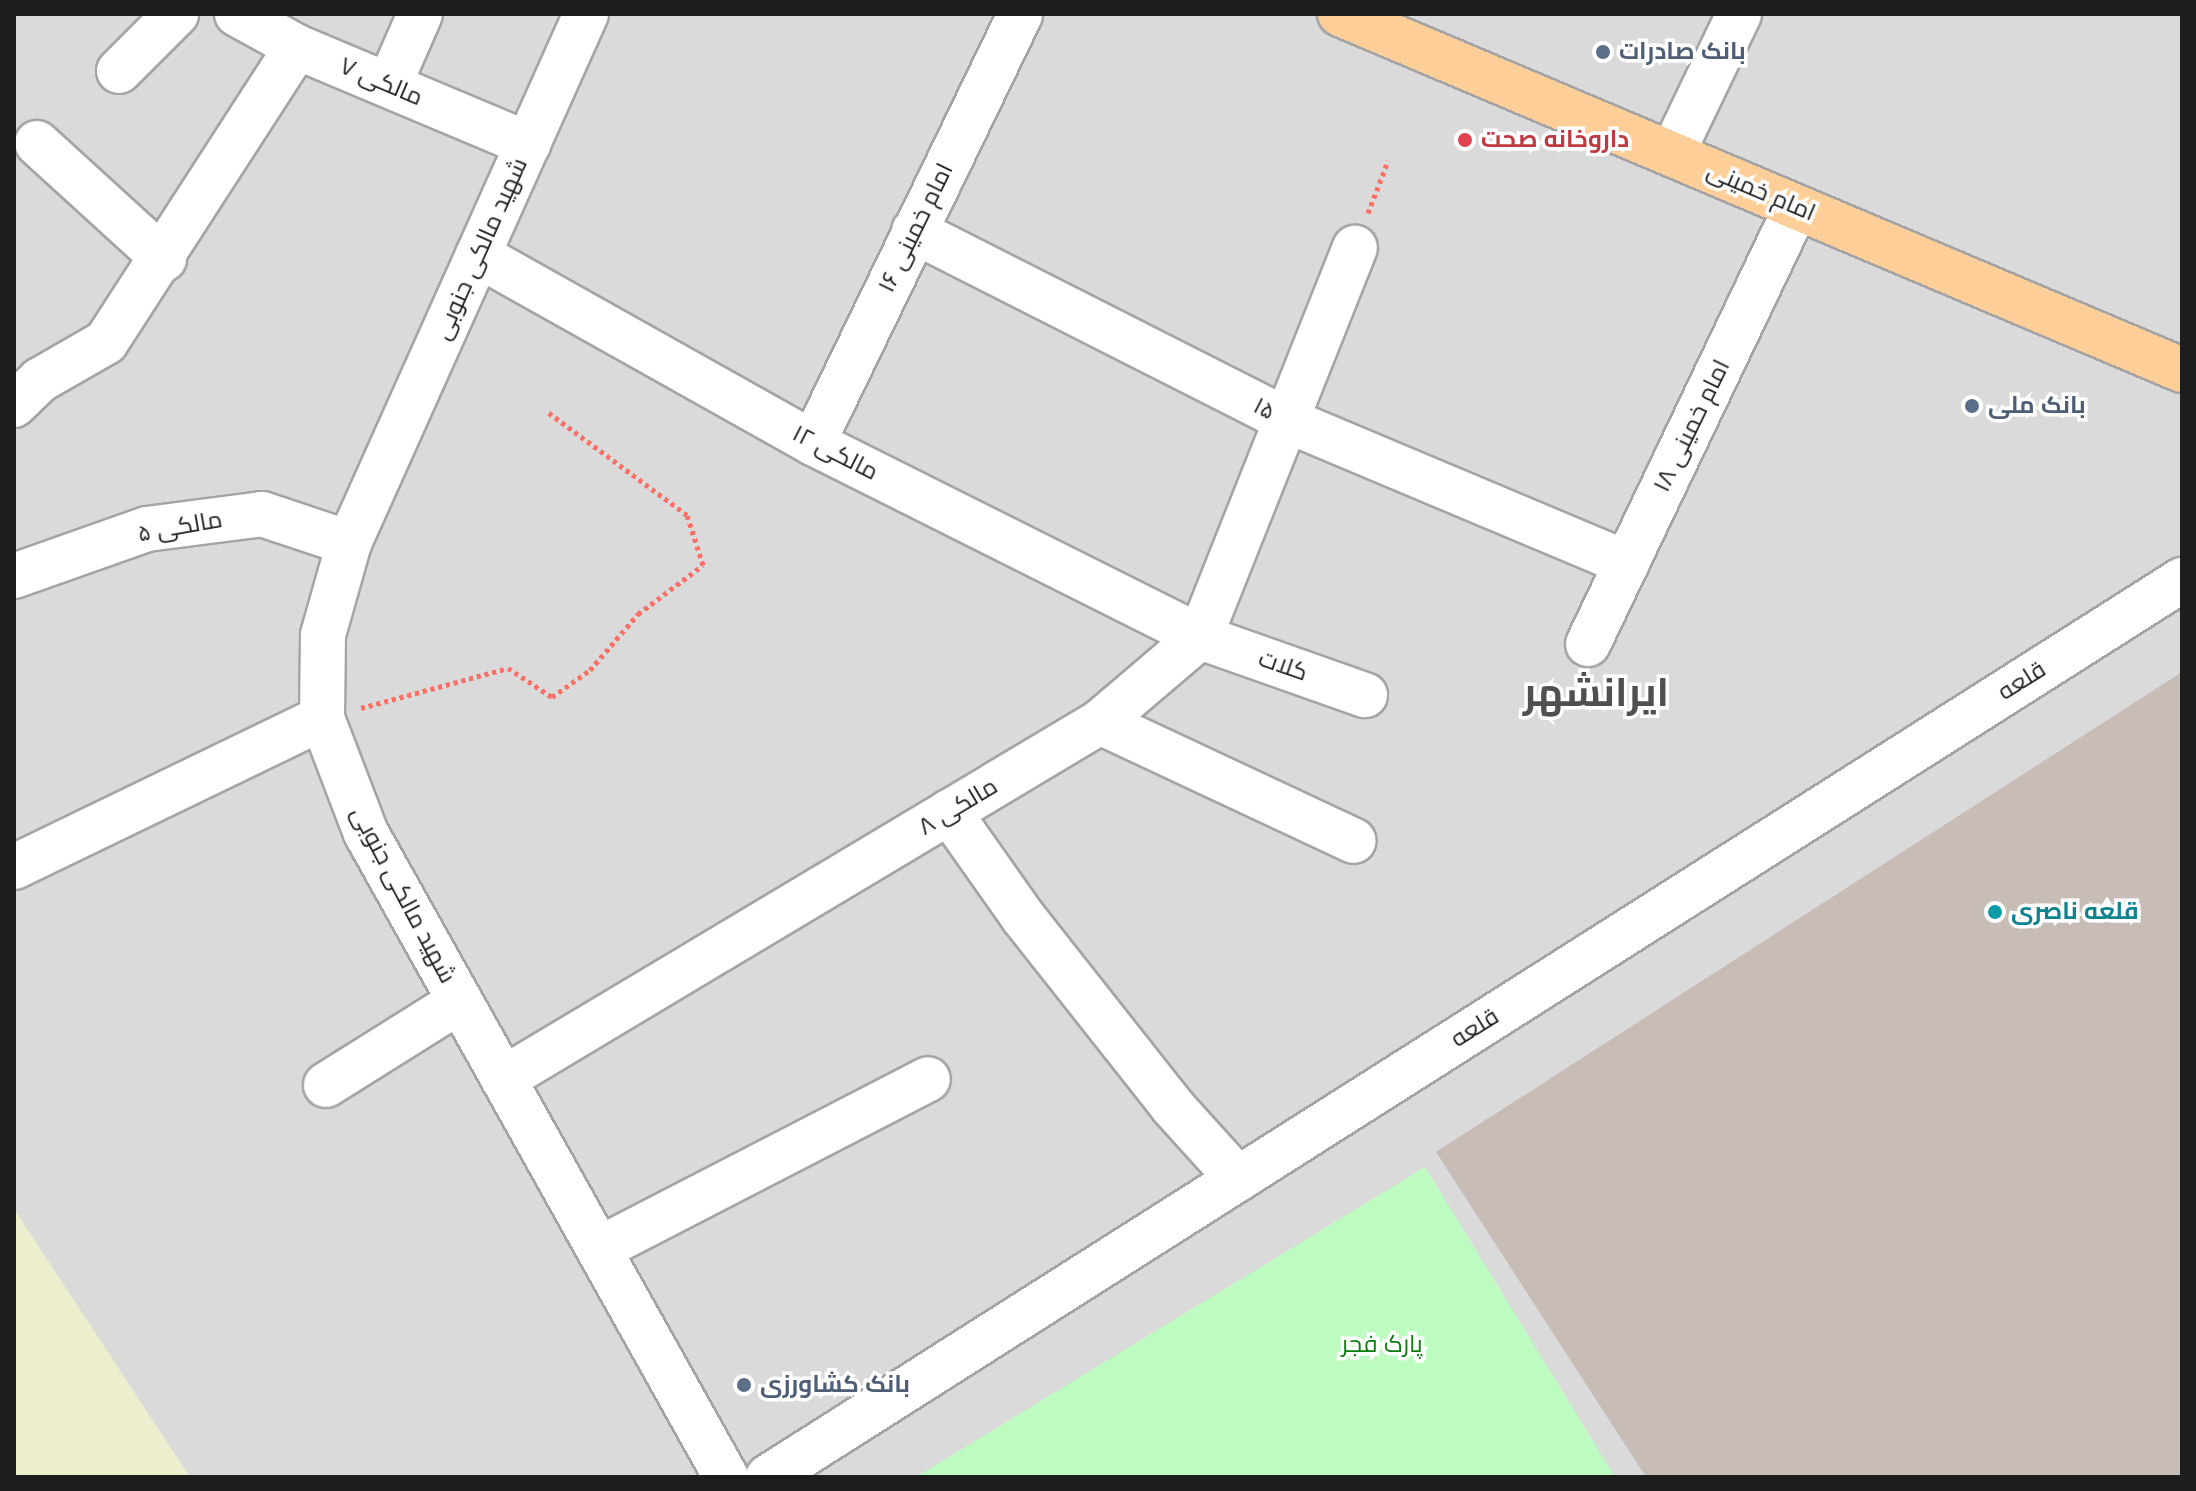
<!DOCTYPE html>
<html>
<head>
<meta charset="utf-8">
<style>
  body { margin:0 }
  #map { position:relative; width:2196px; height:1491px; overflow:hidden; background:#efeae3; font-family:"Varela Round",Cairo,sans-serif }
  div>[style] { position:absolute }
  .residential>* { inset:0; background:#dbdada; transform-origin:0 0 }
  .farmland>* { inset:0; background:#edeecd }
  .park>* { inset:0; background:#befbc0 }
  .building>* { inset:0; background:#c7bcb6 }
  .path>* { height:5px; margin-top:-2.5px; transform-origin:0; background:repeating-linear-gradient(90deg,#fd6f65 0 4px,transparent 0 8px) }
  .roads { filter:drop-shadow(2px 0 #a4a4a4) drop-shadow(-2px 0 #a4a4a4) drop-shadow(0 2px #a4a4a4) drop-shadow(0 -2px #a4a4a4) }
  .minor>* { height:44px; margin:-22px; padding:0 22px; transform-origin:22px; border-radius:22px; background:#fff }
  .major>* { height:44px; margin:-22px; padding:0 22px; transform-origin:22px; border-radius:22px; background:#fece98 }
  .dots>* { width:22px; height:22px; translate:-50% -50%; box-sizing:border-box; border:4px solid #fff; border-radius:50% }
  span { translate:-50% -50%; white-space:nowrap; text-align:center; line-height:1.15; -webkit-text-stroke:7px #fff; paint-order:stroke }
  .service-label { font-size:24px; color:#4e5e75; font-weight:700 }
  .left { translate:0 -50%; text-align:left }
  .street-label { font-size:24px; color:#1d1d1d }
  .health-label { font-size:24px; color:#be3a42; font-weight:700 }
  .culture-label { font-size:24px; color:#0d838f; font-weight:700 }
  .park-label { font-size:24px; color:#087e0d }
  .town-label { font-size:40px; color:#505050; font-weight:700 }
  .frame { position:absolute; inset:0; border:16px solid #1d1d1d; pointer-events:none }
</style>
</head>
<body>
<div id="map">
  <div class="residential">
    <div style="left:14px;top:14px;width:2168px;height:1463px"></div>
  </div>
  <div class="farmland">
    <div style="clip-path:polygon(14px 1209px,190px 1477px,14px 1477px)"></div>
  </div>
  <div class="park">
    <div style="clip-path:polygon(1425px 1167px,1615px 1477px,916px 1477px)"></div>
  </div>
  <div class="building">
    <div style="clip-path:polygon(2182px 672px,2182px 1477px,1646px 1477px,1436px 1152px)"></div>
  </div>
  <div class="path">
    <div style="left:1368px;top:213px;width:56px;rotate:-69deg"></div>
    <div style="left:361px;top:708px;width:152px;rotate:-15.2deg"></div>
    <div style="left:508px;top:668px;width:53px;rotate:33.4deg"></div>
    <div style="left:552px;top:697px;width:47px;rotate:-35.4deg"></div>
    <div style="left:590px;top:670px;width:74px;rotate:-49.4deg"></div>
    <div style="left:638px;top:614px;width:81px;rotate:-37deg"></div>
    <div style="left:703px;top:565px;width:52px;rotate:-107.7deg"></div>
    <div style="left:687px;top:515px;width:172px;rotate:-143.5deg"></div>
  </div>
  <div class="roads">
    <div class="minor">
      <div style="left:237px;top:14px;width:68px;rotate:28.8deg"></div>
      <div style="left:297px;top:47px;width:251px;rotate:22.8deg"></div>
      <div style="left:586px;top:14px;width:580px;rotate:114.13deg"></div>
      <div style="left:349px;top:543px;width:96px;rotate:105.8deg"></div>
      <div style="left:323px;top:635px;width:83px;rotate:90.7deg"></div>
      <div style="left:322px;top:718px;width:123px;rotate:69.1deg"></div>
      <div style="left:366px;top:833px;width:738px;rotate:60.79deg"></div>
      <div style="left:119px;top:71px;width:81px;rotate:-45deg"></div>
      <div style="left:389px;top:85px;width:77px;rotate:-66.4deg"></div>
      <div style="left:37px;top:143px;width:172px;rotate:42.4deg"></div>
      <div style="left:1672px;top:154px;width:155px;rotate:-64.4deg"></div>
      <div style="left:914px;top:231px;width:415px;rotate:26.9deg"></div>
      <div style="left:1284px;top:419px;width:372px;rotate:22.8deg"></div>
      <div style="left:478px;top:255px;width:384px;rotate:29.3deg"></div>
      <div style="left:813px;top:443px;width:433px;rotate:26.6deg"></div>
      <div style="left:1200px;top:637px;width:175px;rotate:19.4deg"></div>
      <div style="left:14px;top:405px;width:36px;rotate:-44deg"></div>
      <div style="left:40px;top:380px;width:76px;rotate:-29.9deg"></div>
      <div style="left:106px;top:342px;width:351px;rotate:-57.1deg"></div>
      <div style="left:813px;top:443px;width:476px;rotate:-64.2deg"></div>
      <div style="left:14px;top:576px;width:141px;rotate:-19.5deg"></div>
      <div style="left:147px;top:529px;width:116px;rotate:-7.4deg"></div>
      <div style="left:262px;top:514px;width:92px;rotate:18.4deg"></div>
      <div style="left:1588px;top:644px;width:484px;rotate:-64.5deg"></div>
      <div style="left:1100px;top:722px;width:280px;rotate:25.1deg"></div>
      <div style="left:949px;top:812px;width:128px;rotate:54.8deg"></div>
      <div style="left:1023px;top:917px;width:242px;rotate:51.7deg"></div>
      <div style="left:1173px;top:1107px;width:97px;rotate:47.9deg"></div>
      <div style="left:14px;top:867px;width:342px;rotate:-25.8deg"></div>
      <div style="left:503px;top:1079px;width:696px;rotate:-30.88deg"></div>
      <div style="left:1100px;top:722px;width:131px;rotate:-40.4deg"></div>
      <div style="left:1200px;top:637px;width:419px;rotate:-68.3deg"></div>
      <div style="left:326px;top:1085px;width:158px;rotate:-32.1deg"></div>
      <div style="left:599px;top:1249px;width:370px;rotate:-27.3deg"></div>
      <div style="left:768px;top:1477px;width:1675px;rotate:-32.39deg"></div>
    </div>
    <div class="major">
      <div style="left:1340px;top:14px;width:914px;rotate:22.92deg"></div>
    </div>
  </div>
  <div class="dots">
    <div style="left:1603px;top:52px;background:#5c6f8a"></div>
    <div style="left:1465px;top:140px;background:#e0444e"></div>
    <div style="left:1972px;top:406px;background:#5c6f8a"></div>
    <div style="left:1995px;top:912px;background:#0f9aa8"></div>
    <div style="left:744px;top:1385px;background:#5c6f8a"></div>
  </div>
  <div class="service-label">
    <span class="left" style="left:1619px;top:52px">بانک صادرات</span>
    <span class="left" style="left:1988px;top:406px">بانک ملی</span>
    <span class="left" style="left:760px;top:1385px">بانک کشاورزی</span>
  </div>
  <div class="street-label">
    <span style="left:381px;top:82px;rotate:23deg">مالکی ۷</span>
    <span style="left:1761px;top:192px;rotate:23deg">امام خمینی</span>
    <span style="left:916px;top:228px;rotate:-64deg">امام خمینی ۱۶</span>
    <span style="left:481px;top:249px;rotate:-66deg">شهید مالکی جنوبی</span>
    <span style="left:1264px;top:409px;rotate:27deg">۱۵</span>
    <span style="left:1692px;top:426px;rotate:-64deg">امام خمینی ۱۸</span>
    <span style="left:835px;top:453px;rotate:27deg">مالکی ۱۲</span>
    <span style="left:180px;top:527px;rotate:-10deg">مالکی ۵</span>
    <span style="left:1283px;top:666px;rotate:19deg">کلات</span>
    <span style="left:2022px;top:681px;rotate:-32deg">قلعه</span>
    <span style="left:958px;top:807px;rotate:-31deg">مالکی ۸</span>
    <span style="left:403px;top:895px;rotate:62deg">شهید مالکی جنوبی</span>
    <span style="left:1475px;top:1028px;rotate:-32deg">قلعه</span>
  </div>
  <div class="health-label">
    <span class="left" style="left:1481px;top:140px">داروخانه صحت</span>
  </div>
  <div class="culture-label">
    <span class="left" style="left:2011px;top:912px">قلعه ناصری</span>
  </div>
  <div class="park-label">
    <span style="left:1382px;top:1345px">پارک فجر</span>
  </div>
  <div class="town-label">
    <span style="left:1596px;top:693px">ایرانشهر</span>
  </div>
  <div class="frame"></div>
</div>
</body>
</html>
